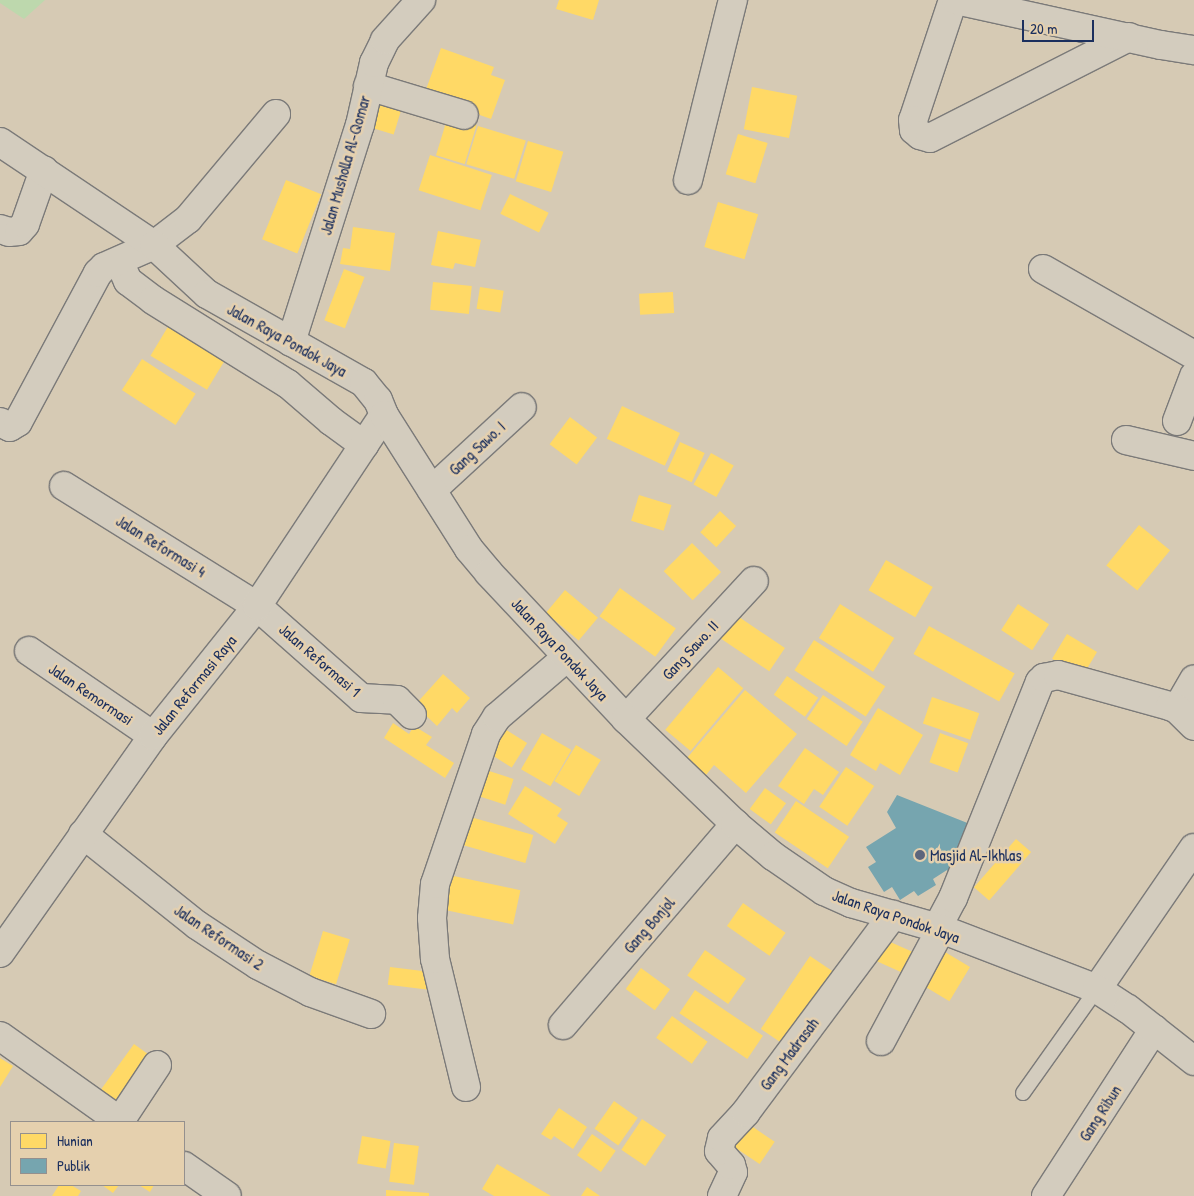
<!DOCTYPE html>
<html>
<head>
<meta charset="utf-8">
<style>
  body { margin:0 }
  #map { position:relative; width:1194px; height:1196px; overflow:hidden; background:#d6cab4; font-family:"Patrick Hand",sans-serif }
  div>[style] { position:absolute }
  .green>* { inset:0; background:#bdd8ad }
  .homes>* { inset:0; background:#ffd966; transform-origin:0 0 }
  .public>* { inset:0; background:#76a5af }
  .roads { filter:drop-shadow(1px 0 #7b7a79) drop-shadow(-1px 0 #7b7a79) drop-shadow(0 1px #7b7a79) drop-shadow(0 -1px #7b7a79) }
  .service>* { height:14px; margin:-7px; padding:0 7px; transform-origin:7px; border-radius:7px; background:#d3ccbe }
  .minor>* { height:28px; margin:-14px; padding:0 14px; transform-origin:14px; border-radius:14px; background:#d3ccbe }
  .secondary>* { height:28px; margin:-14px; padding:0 14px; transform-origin:14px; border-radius:14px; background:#d3ccbe }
  .dots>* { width:14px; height:14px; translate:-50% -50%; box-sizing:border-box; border:2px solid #e5d0ae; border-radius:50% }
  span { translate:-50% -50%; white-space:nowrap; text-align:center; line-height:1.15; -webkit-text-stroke:5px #e5d0ae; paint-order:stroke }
  .street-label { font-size:16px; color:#1b2f5e }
  .poi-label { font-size:16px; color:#1b2f5e }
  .left { translate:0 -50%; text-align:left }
  .legend { position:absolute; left:10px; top:1121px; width:175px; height:65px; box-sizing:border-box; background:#e5d0ae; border:1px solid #94908e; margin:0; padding:6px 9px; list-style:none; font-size:15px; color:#1b2f5e }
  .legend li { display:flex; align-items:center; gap:10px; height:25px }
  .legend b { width:25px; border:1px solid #94908e }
  .scale { position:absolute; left:1022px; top:20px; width:72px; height:22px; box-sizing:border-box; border:2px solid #1b2f5e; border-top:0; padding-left:6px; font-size:15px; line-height:18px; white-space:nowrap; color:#1b2f5e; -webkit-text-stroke:4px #e5d0ae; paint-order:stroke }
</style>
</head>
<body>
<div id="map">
  <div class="green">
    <div style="clip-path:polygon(0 0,45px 0,24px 19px,0 3px)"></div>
  </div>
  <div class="homes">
    <div style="clip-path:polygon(559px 0,599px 0,593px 20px,556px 9px)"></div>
    <div style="clip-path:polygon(441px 48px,494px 67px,491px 75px,505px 80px,491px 119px,424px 95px)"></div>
    <div style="left:752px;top:87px;width:46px;height:43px;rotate:11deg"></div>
    <div style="left:374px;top:93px;width:31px;height:34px;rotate:17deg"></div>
    <div style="left:448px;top:116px;width:30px;height:41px;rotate:17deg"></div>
    <div style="left:478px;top:126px;width:50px;height:40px;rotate:17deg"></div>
    <div style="left:738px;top:134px;width:31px;height:42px;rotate:17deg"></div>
    <div style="left:528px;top:141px;width:37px;height:42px;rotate:17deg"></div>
    <div style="left:430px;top:155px;width:65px;height:37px;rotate:18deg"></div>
    <div style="left:286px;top:180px;width:38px;height:64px;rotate:22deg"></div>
    <div style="left:510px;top:194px;width:43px;height:22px;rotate:26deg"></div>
    <div style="left:718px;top:202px;width:42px;height:47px;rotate:17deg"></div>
    <div style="clip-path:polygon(353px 227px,395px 233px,390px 271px,340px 264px,343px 248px,350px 249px)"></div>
    <div style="clip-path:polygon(438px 231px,481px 240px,475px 267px,455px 263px,453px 269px,431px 265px)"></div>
    <div style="left:344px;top:269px;width:22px;height:55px;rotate:21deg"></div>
    <div style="left:433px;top:282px;width:39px;height:28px;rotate:6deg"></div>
    <div style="left:480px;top:287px;width:24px;height:22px;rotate:9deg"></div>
    <div style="left:673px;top:292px;width:21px;height:34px;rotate:87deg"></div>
    <div style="left:169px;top:325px;width:66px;height:36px;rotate:31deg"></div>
    <div style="left:142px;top:359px;width:64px;height:37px;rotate:33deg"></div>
    <div style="left:622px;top:406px;width:64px;height:36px;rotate:25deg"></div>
    <div style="left:570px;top:417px;width:34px;height:34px;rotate:37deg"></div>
    <div style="left:680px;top:442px;width:27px;height:32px;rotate:24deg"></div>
    <div style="left:711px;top:453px;width:26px;height:36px;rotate:29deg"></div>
    <div style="left:639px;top:495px;width:34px;height:27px;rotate:17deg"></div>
    <div style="left:720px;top:511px;width:22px;height:29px;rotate:43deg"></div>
    <div style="left:1139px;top:525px;width:40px;height:52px;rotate:39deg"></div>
    <div style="left:692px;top:543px;width:41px;height:40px;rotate:45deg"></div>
    <div style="left:886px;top:560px;width:54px;height:35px;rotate:30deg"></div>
    <div style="left:620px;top:588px;width:69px;height:35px;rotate:36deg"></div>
    <div style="left:565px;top:590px;width:43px;height:30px;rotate:40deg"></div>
    <div style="left:840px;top:604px;width:64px;height:40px;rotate:32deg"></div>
    <div style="left:1018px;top:604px;width:37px;height:31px;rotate:33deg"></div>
    <div style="left:736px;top:615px;width:59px;height:28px;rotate:34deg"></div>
    <div style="left:929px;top:626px;width:98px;height:32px;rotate:29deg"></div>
    <div style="left:1067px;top:634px;width:35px;height:29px;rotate:31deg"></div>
    <div style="left:814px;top:640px;width:85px;height:36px;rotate:33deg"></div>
    <div style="left:718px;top:667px;width:33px;height:82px;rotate:40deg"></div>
    <div style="clip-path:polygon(443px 674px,470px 698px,457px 713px,452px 708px,437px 726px,415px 705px)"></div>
    <div style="left:787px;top:676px;width:38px;height:23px;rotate:35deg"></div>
    <div style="clip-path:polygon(745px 690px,797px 734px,746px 793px,714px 765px,706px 775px,687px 758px)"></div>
    <div style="left:823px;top:695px;width:48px;height:29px;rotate:34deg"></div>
    <div style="left:932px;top:697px;width:50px;height:28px;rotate:19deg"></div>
    <div style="clip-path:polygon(878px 708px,923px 735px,900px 775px,880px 763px,876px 771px,850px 755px)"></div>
    <div style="clip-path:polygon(393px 723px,409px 734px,414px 726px,432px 737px,426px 745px,454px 763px,445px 778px,384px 738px)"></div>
    <div style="left:500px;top:726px;width:32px;height:29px;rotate:32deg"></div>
    <div style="left:542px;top:733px;width:34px;height:42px;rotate:30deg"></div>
    <div style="left:940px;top:733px;width:30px;height:31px;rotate:20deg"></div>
    <div style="left:576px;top:745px;width:29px;height:42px;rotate:31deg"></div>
    <div style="clip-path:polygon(805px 748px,839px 772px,823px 795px,814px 789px,804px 804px,778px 786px)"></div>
    <div style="left:846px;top:767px;width:34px;height:48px;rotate:34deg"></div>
    <div style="left:486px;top:770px;width:29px;height:27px;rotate:18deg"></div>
    <div style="clip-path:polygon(525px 786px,562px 809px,557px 816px,568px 823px,555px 844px,508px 814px)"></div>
    <div style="left:765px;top:788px;width:26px;height:26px;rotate:36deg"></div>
    <div style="left:796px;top:801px;width:64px;height:38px;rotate:34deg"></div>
    <div style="left:467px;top:816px;width:69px;height:29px;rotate:16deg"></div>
    <div style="left:1016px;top:839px;width:20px;height:64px;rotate:41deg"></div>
    <div style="left:449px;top:875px;width:73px;height:35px;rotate:12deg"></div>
    <div style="left:743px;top:903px;width:52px;height:28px;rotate:35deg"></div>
    <div style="left:323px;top:931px;width:28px;height:47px;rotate:17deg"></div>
    <div style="left:879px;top:937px;width:47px;height:23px;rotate:24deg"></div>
    <div style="left:940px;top:949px;width:35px;height:40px;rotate:31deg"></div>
    <div style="left:705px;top:950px;width:50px;height:31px;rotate:35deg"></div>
    <div style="left:810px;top:956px;width:30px;height:88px;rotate:34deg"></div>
    <div style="left:390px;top:967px;width:41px;height:18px;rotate:7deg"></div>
    <div style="left:641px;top:968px;width:36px;height:26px;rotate:36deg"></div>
    <div style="left:695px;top:990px;width:82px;height:28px;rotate:34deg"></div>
    <div style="left:672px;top:1016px;width:44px;height:27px;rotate:36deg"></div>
    <div style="left:134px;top:1044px;width:27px;height:59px;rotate:36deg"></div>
    <div style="clip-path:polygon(0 1058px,13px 1066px,0 1087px)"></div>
    <div style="left:614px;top:1101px;width:29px;height:34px;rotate:35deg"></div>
    <div style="clip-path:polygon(559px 1108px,587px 1127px,573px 1149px,554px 1136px,551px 1140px,541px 1134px)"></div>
    <div style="left:642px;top:1119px;width:29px;height:37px;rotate:34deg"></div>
    <div style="left:744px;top:1121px;width:37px;height:27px;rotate:34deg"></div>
    <div style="left:592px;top:1134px;width:29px;height:26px;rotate:35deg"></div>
    <div style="left:362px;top:1136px;width:29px;height:28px;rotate:10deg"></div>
    <div style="left:394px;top:1143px;width:25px;height:39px;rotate:7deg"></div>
    <div style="clip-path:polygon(497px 1164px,551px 1196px,494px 1196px,482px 1189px)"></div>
    <div style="clip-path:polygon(59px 1185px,71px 1185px,81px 1191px,78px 1196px,52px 1196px)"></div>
    <div style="clip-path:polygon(102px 1185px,119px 1185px,113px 1193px)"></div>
    <div style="clip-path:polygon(139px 1185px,154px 1185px,150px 1192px)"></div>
    <div style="clip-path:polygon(587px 1187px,600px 1196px,581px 1196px)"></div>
    <div style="clip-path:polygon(386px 1190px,429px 1193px,429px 1196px,386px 1196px)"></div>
  </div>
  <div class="public">
    <div style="clip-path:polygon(897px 795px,980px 828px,956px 883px,947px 870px,933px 879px,936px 885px,918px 896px,914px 891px,900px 900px,892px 887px,884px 892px,868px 867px,876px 862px,866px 847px,896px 828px,887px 812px)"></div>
  </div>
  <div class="roads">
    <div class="service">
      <div style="left:1023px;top:1093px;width:128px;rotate:-54.6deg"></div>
    </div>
    <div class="minor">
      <div style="left:953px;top:0;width:126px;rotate:108.4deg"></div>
      <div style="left:913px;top:120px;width:10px;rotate:84deg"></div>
      <div style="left:914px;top:130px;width:8px;rotate:40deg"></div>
      <div style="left:920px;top:135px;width:10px;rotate:17deg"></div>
      <div style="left:930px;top:138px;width:223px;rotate:-26.9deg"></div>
      <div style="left:956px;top:0;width:210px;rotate:12.4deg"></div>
      <div style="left:1161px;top:45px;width:33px;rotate:9deg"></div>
      <div style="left:368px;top:86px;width:100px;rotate:16.8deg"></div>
      <div style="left:688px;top:180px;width:186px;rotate:-76deg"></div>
      <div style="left:0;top:229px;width:9px;rotate:18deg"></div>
      <div style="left:9px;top:232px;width:10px;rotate:-6deg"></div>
      <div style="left:19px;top:231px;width:9px;rotate:-49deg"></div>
      <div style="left:25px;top:224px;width:57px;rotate:-70.6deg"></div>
      <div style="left:119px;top:261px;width:22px;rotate:66deg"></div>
      <div style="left:128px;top:281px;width:31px;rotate:37deg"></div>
      <div style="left:153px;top:300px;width:159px;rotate:31.9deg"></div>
      <div style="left:288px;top:384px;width:57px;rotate:40.7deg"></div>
      <div style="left:331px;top:421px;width:41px;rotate:36deg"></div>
      <div style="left:1043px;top:269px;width:174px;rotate:29.7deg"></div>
      <div style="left:291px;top:342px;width:228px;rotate:-72.4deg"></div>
      <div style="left:360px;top:125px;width:64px;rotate:-77.3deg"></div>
      <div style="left:374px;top:63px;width:25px;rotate:-64deg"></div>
      <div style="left:385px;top:40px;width:54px;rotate:-48deg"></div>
      <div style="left:1177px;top:421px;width:48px;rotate:-69.3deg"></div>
      <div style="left:0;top:422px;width:11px;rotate:27deg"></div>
      <div style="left:10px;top:427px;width:9px;rotate:-32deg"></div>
      <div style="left:18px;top:422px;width:169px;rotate:-61.8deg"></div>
      <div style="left:98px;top:273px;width:8px;rotate:-45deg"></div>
      <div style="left:104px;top:267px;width:55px;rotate:-23.7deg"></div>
      <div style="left:154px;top:245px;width:43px;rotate:-37.4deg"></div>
      <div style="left:188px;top:219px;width:137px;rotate:-50deg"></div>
      <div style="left:1126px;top:440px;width:70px;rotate:13.2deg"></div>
      <div style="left:64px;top:486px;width:227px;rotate:31.9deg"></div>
      <div style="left:257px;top:606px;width:139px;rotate:41.5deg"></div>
      <div style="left:361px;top:698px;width:36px;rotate:3deg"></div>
      <div style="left:397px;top:700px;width:21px;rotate:45deg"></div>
      <div style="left:432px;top:490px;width:122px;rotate:-42.7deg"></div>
      <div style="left:29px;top:651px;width:150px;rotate:34.4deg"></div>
      <div style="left:1177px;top:709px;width:34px;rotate:-60deg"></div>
      <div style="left:626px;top:719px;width:188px;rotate:-47.2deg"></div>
      <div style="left:83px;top:834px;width:146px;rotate:38.6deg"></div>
      <div style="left:197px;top:925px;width:73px;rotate:33.3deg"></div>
      <div style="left:258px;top:965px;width:59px;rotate:27.4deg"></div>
      <div style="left:310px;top:992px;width:65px;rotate:19.8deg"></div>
      <div style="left:937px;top:928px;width:34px;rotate:-62deg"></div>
      <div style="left:953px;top:898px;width:233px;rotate:-68.1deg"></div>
      <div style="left:1040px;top:682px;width:6px;rotate:-45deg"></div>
      <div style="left:1044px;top:678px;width:14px;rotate:-12deg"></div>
      <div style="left:1058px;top:675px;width:116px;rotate:15.5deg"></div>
      <div style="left:1170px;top:706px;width:8px;rotate:23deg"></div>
      <div style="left:1177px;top:709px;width:24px;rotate:45deg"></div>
      <div style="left:0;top:953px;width:266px;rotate:-54.8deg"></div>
      <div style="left:153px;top:736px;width:166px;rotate:-51.3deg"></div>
      <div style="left:257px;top:606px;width:229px;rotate:-56.4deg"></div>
      <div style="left:1097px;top:989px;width:171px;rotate:-55.5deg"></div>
      <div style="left:563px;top:1025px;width:265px;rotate:-49.4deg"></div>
      <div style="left:0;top:1036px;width:148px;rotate:35.4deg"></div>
      <div style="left:881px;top:1041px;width:127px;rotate:-61.8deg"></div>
      <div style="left:466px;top:1087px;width:132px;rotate:-103.6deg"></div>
      <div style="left:435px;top:959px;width:41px;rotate:-94.2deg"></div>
      <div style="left:432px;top:918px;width:34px;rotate:-85deg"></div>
      <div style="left:435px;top:884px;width:158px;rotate:-71.2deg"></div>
      <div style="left:486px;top:734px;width:20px;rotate:-57deg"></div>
      <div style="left:497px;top:717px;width:92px;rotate:-40.6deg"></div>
      <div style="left:120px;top:1121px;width:67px;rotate:-56.5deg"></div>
      <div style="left:184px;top:1166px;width:52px;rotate:34.9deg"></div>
      <div style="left:722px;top:1196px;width:26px;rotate:-65deg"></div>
      <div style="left:733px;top:1172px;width:7px;rotate:-106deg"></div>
      <div style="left:731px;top:1165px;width:18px;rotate:-131deg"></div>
      <div style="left:719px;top:1151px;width:13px;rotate:-77deg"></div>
      <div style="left:722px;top:1138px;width:35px;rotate:-47deg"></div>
      <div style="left:746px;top:1112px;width:246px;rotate:-53.3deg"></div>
      <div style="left:1046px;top:1196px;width:199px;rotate:-57.1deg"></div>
    </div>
    <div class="secondary">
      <div style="left:0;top:142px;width:185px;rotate:33.8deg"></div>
      <div style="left:154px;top:245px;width:72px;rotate:42.8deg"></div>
      <div style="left:207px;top:294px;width:180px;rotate:29.5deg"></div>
      <div style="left:364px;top:383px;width:22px;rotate:51deg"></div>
      <div style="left:378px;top:400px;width:16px;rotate:68deg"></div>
      <div style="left:384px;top:415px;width:159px;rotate:57.6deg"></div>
      <div style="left:469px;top:549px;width:31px;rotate:50deg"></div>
      <div style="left:489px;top:573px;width:200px;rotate:46.8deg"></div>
      <div style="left:626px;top:719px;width:151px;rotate:43.9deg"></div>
      <div style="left:735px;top:824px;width:50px;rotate:40.1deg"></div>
      <div style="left:773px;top:856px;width:62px;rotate:34.5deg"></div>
      <div style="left:824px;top:891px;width:30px;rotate:24deg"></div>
      <div style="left:851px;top:903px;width:94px;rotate:16.1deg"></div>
      <div style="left:941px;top:929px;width:167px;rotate:21deg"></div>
      <div style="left:1097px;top:989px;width:37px;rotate:33deg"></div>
      <div style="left:1128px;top:1009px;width:84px;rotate:38.2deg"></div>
    </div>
  </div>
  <div class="dots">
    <div style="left:920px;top:855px;background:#5c657c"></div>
  </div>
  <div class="street-label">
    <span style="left:345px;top:165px;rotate:-74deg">Jalan Musholla Al-Qomar</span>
    <span style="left:287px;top:340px;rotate:29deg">Jalan Raya Pondok Jaya</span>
    <span style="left:477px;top:448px;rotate:-43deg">Gang Sawo. I</span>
    <span style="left:161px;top:546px;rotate:32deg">Jalan Reformasi 4</span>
    <span style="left:560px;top:649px;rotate:47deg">Jalan Raya Pondok Jaya</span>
    <span style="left:690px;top:650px;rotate:-47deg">Gang Sawo. II</span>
    <span style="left:320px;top:660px;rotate:41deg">Jalan Reformasi 1</span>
    <span style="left:194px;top:685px;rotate:-51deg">Jalan Reformasi Raya</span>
    <span style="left:91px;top:694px;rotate:34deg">Jalan Remormasi</span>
    <span style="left:896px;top:916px;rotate:19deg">Jalan Raya Pondok Jaya</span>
    <span style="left:649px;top:925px;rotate:-49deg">Gang Bonjol</span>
    <span style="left:219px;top:937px;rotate:34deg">Jalan Reformasi 2</span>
    <span style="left:789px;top:1054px;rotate:-53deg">Gang Madrasah</span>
    <span style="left:1100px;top:1113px;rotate:-57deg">Gang Ribun</span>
  </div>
  <div class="poi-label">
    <span class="left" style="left:930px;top:855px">Masjid Al-Ikhlas</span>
  </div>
  <ul class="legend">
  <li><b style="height:14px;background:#ffd966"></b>Hunian</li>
  <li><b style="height:14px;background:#76a5af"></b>Publik</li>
  </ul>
  <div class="scale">20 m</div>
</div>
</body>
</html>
